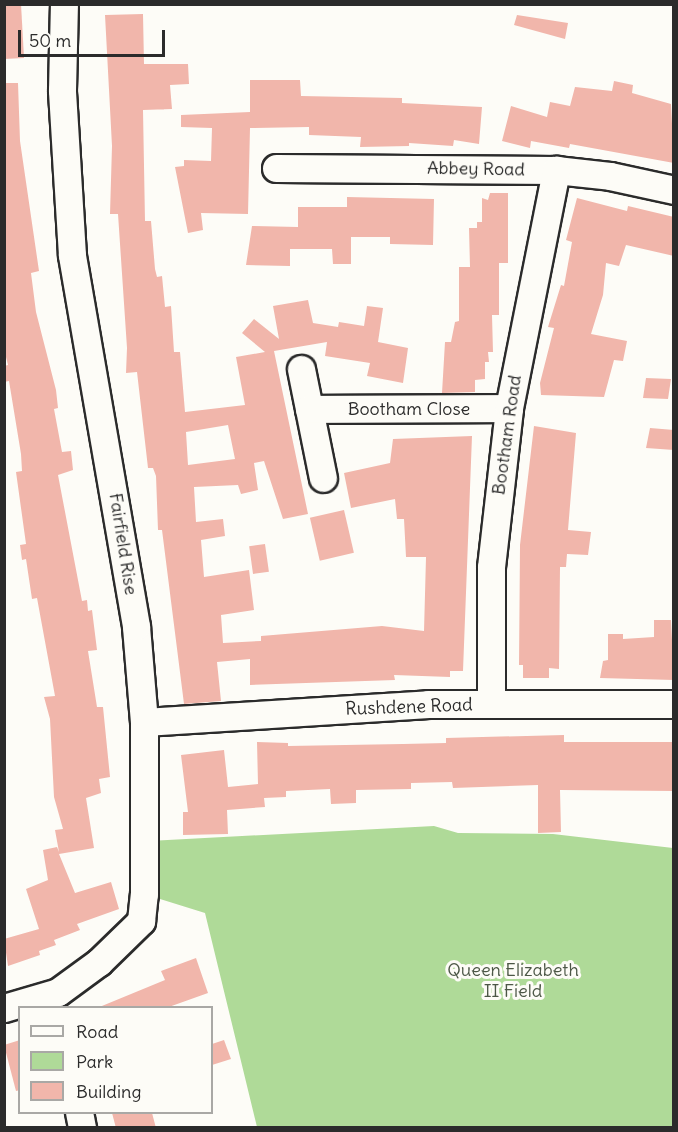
<!DOCTYPE html>
<html>
<head>
<meta charset="utf-8">
<style>
  body { margin:0 }
  #map { position:relative; width:678px; height:1132px; overflow:hidden; background:#fdfcf7; font-family:Delius,sans-serif }
  div>[style] { position:absolute }
  .green>* { inset:0; background:#afda98 }
  .building>* { inset:0; background:#f1b6ab; transform-origin:0 0 }
  .roads { filter:drop-shadow(2px 0 #2b2b2b) drop-shadow(-2px 0 #2b2b2b) drop-shadow(0 2px #2b2b2b) drop-shadow(0 -2px #2b2b2b) }
  .minor>* { height:27px; margin:-13.5px; padding:0 13.5px; transform-origin:13.5px; border-radius:13.5px; background:#fdfcf7 }
  span { translate:-50% -50%; white-space:nowrap; text-align:center; line-height:1.15; -webkit-text-stroke:6px #fdfcf7; paint-order:stroke }
  .street-label { font-size:18px; color:#2b2b2b }
  .park-label { font-size:18px; color:#4c5746 }
  .frame { position:absolute; inset:0; border:6px solid #2b2b2b; pointer-events:none }
  .legend { position:absolute; left:18px; top:1006px; width:195px; height:108px; box-sizing:border-box; background:#fdfcf7; border:2px solid #a9a8a5; margin:0; padding:8px 10px; list-style:none; font-size:18px; color:#2b2b2b }
  .legend li { display:flex; align-items:center; gap:12px; height:30px }
  .legend b { width:30px; border:2px solid #a9a8a5 }
  .scale { position:absolute; left:18px; top:30px; width:147px; height:27px; box-sizing:border-box; border:3px solid #2b2b2b; border-top:0; padding-left:8px; font-size:18px; line-height:21px; white-space:nowrap; color:#2b2b2b; -webkit-text-stroke:4px #fdfcf7; paint-order:stroke }
</style>
</head>
<body>
<div id="map">
  <div class="green">
    <div style="clip-path:polygon(434px 826px,458px 833px,553px 834px,673px 848px,673px 1127px,257px 1127px,205px 913px,144px 894px,149px 841px)"></div>
  </div>
  <div class="building">
    <div style="clip-path:polygon(4px 4px,21px 4px,24px 58px,4px 59px)"></div>
    <div style="clip-path:polygon(evenodd,143px 14px,144px 64px,188px 64px,189px 84px,170px 85px,172px 109px,143px 110px,145px 221px,151px 221px,155px 269px,157px 277px,162px 276px,165px 307px,171px 306px,174px 352px,180px 352px,185px 412px,245px 405px,236px 357px,265px 352px,242px 333px,254px 319px,279px 339px,273px 306px,308px 300px,313px 323px,338px 327px,339px 322px,364px 326px,367px 306px,383px 308px,378px 342px,408px 348px,403px 383px,367px 376px,370px 363px,325px 356px,327px 342px,274px 351px,308px 514px,283px 519px,264px 461px,254px 463px,258px 490px,241px 494px,238px 485px,194px 487px,196px 522px,223px 519px,225px 536px,201px 540px,204px 577px,249px 570px,254px 610px,221px 615px,223px 643px,261px 641px,261px 636px,382px 626px,424px 631px,426px 557px,406px 557px,404px 519px,397px 519px,395px 499px,351px 508px,344px 473px,390px 463px,393px 439px,472px 436px,463px 671px,450px 671px,450px 677px,394px 675px,395px 680px,250px 685px,250px 659px,217px 662px,221px 701px,184px 704px,162px 530px,158px 530px,156px 476px,153px 468px,148px 468px,137px 372px,126px 373px,127px 348px,118px 214px,110px 214px,112px 146px,105px 15px,143px 14px,228px 425px,235px 459px,188px 465px,186px 432px,228px 425px)"></div>
    <div style="clip-path:polygon(517px 15px,568px 23px,565px 39px,514px 25px)"></div>
    <div style="clip-path:polygon(250px 80px,300px 80px,301px 96px,402px 98px,402px 103px,482px 107px,479px 144px,454px 140px,453px 146px,409px 143px,409px 146px,360px 147px,361px 137px,309px 135px,309px 127px,250px 128px,248px 214px,201px 213px,203px 230px,188px 233px,175px 167px,184px 166px,184px 160px,211px 161px,212px 128px,181px 127px,181px 115px,250px 112px)"></div>
    <div style="clip-path:polygon(614px 81px,633px 85px,632px 93px,671px 104px,674px 163px,570px 144px,569px 148px,531px 141px,530px 148px,502px 141px,511px 106px,547px 117px,550px 102px,570px 106px,575px 87px,612px 91px)"></div>
    <div style="clip-path:polygon(4px 83px,18px 83px,20px 141px,39px 271px,31px 273px,36px 312px,56px 390px,58px 408px,54px 409px,62px 452px,71px 451px,73px 470px,58px 475px,82px 601px,87px 600px,88px 611px,92px 610px,97px 650px,88px 651px,97px 707px,103px 707px,110px 777px,99px 779px,101px 793px,86px 798px,94px 848px,59px 854px,75px 893px,111px 882px,119px 909px,77px 924px,80px 930px,54px 940px,56px 945px,39px 951px,40px 955px,8px 966px,4px 939px,39px 929px,26px 889px,48px 880px,43px 850px,57px 847px,59px 852px,55px 830px,63px 829px,54px 797px,50px 719px,44px 697px,55px 696px,37px 598px,32px 599px,26px 559px,22px 560px,20px 545px,26px 544px,16px 472px,22px 471px,21px 454px,9px 381px,4px 382px,4px 366px,8px 365px,4px 349px)"></div>
    <div style="clip-path:polygon(490px 193px,508px 193px,508px 263px,499px 263px,499px 315px,492px 315px,493px 352px,488px 352px,489px 362px,485px 362px,485px 379px,475px 380px,475px 392px,442px 393px,445px 342px,451px 342px,455px 322px,459px 321px,459px 267px,470px 267px,469px 228px,477px 228px,477px 222px,482px 222px,482px 198px,488px 200px)"></div>
    <div style="clip-path:polygon(347px 197px,434px 199px,433px 245px,390px 244px,390px 237px,351px 237px,351px 264px,333px 264px,332px 249px,290px 249px,290px 266px,246px 265px,252px 226px,298px 227px,298px 207px,347px 207px)"></div>
    <div style="clip-path:polygon(577px 198px,627px 211px,628px 206px,674px 217px,674px 256px,626px 245px,619px 266px,606px 263px,603px 295px,591px 334px,627px 341px,623px 361px,614px 360px,604px 397px,541px 395px,540px 383px,554px 328px,548px 327px,561px 285px,564px 286px,572px 242px,566px 240px)"></div>
    <div style="clip-path:polygon(646px 378px,671px 379px,668px 399px,643px 398px)"></div>
    <div style="clip-path:polygon(534px 426px,576px 433px,568px 530px,591px 532px,588px 555px,567px 554px,566px 567px,560px 567px,559px 669px,549px 668px,549px 678px,523px 678px,523px 665px,519px 665px,520px 545px)"></div>
    <div style="clip-path:polygon(650px 428px,674px 430px,674px 450px,646px 448px)"></div>
    <div style="left:344px;top:510px;width:44px;height:35px;rotate:77deg"></div>
    <div style="left:265px;top:544px;width:28px;height:16px;rotate:82deg"></div>
    <div style="clip-path:polygon(654px 620px,671px 620px,674px 680px,600px 678px,603px 661px,608px 660px,608px 634px,623px 634px,623px 639px,654px 637px)"></div>
    <div style="clip-path:polygon(564px 735px,564px 742px,674px 742px,674px 791px,560px 790px,561px 832px,538px 833px,538px 785px,453px 788px,452px 782px,411px 783px,411px 789px,356px 790px,356px 803px,331px 804px,330px 789px,286px 791px,286px 797px,264px 798px,265px 807px,227px 810px,228px 834px,183px 835px,183px 812px,188px 812px,181px 755px,224px 750px,228px 787px,258px 784px,257px 742px,288px 743px,288px 746px,403px 744px,446px 743px,446px 738px)"></div>
    <div style="clip-path:polygon(196px 958px,208px 993px,166px 1008px,97px 1008px,165px 980px,161px 971px)"></div>
    <div style="clip-path:polygon(20px 1040px,20px 1090px,16px 1091px,4px 1045px)"></div>
    <div style="clip-path:polygon(224px 1040px,231px 1059px,212px 1065px,212px 1044px)"></div>
    <div style="clip-path:polygon(112px 1113px,152px 1113px,156px 1128px,116px 1128px)"></div>
  </div>
  <div class="roads">
    <div class="minor">
      <div style="left:276px;top:168px;width:280px;rotate:0.4deg"></div>
      <div style="left:556px;top:170px;width:54px;rotate:6.3deg"></div>
      <div style="left:610px;top:176px;width:66px;rotate:12.3deg"></div>
      <div style="left:301px;top:369px;width:111px;rotate:78.6deg"></div>
      <div style="left:309px;top:409px;width:200px;rotate:-0.3deg"></div>
      <div style="left:491px;top:704px;width:137px;rotate:-90deg"></div>
      <div style="left:491px;top:567px;width:160px;rotate:-83.5deg"></div>
      <div style="left:509px;top:408px;width:243px;rotate:-78.8deg"></div>
      <div style="left:144px;top:722px;width:285px;rotate:-3.6deg"></div>
      <div style="left:428px;top:704px;width:246px"></div>
      <div style="left:4px;top:1008px;width:56px;rotate:-16.5deg"></div>
      <div style="left:58px;top:992px;width:51px;rotate:-36.2deg"></div>
      <div style="left:99px;top:962px;width:59px;rotate:-44.3deg"></div>
      <div style="left:141px;top:921px;width:27px;rotate:-84deg"></div>
      <div style="left:144px;top:894px;width:172px;rotate:-90deg"></div>
      <div style="left:144px;top:722px;width:96px;rotate:-94.8deg"></div>
      <div style="left:136px;top:626px;width:376px;rotate:-99.8deg"></div>
      <div style="left:72px;top:255px;width:165px;rotate:-93.5deg"></div>
      <div style="left:62px;top:90px;width:86px;rotate:-88.7deg"></div>
      <div style="left:79px;top:1112px;width:16px;rotate:79deg"></div>
    </div>
  </div>
  <div class="street-label">
    <span style="left:476px;top:169px;rotate:1deg">Abbey Road</span>
    <span style="left:409px;top:409px">Bootham Close</span>
    <span style="left:507px;top:435px;rotate:-82deg">Bootham Road</span>
    <span style="left:123px;top:544px;rotate:81deg">Fairfield Rise</span>
    <span style="left:409px;top:707px;rotate:-2deg">Rushdene Road</span>
  </div>
  <div class="park-label">
    <span style="left:513px;top:981px">Queen Elizabeth<br>II Field</span>
  </div>
  <div class="frame"></div>
  <ul class="legend">
  <li><b style="height:8px;background:#fdfcf7"></b>Road</li>
  <li><b style="height:16px;background:#afda98"></b>Park</li>
  <li><b style="height:16px;background:#f1b6ab"></b>Building</li>
  </ul>
  <div class="scale">50 m</div>
</div>
</body>
</html>
